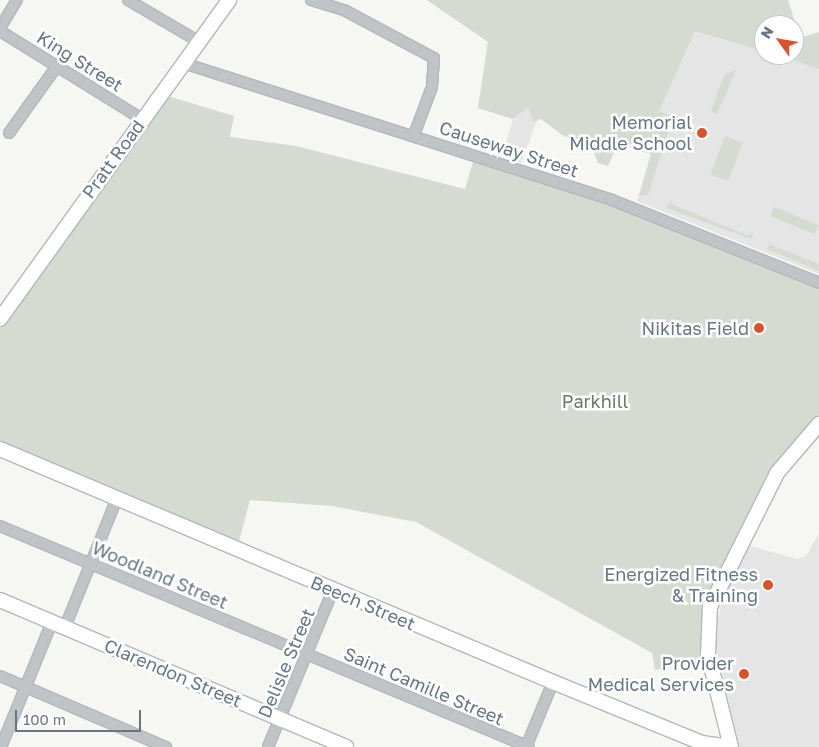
<!DOCTYPE html>
<html>
<head>
<meta charset="utf-8">
<style>
  body { margin:0 }
  #map { position:relative; width:819px; height:747px; overflow:hidden; background:#f6f6f3; font-family:"Golos Text",sans-serif }
  div>[style] { position:absolute }
  .built>* { inset:0; background:#e4e5e4 }
  .green>* { inset:0; background:#d6dbd2; transform-origin:0 0 }
  .roads { filter:drop-shadow(1px 0 #b2b8bc) drop-shadow(-1px 0 #b2b8bc) drop-shadow(0 1px #b2b8bc) drop-shadow(0 -1px #b2b8bc) }
  .street>* { height:10px; margin:-5px; padding:0 5px; transform-origin:5px; border-radius:5px; background:#c0c4c7 }
  .secondary>* { height:14px; margin:-7px; padding:0 7px; transform-origin:7px; border-radius:7px; background:#fff }
  .dots>* { width:14px; height:14px; translate:-50% -50%; box-sizing:border-box; border:2px solid #fff; border-radius:50% }
  span { translate:-50% -50%; white-space:nowrap; text-align:center; line-height:1.15; -webkit-text-stroke:5px #fff; paint-order:stroke }
  .street-label { font-size:18px; color:#667783 }
  .poi-label { font-size:18px; color:#667783 }
  .right { translate:-100% -50%; text-align:right }
  .park-label { font-size:18px; color:#6a7a65 }
  .north { position:absolute; left:754px; top:15px; width:50px; height:50px; box-sizing:border-box; background:#fff; border:1px solid #c2c9cd; border-radius:50%; rotate:302deg; font-size:14px; font-weight:700; line-height:20px; text-align:center; color:#667783 }
  .north::after { content:''; display:block; margin:auto; width:18px; height:22px; background:#dd502c; clip-path:polygon(50% 0,100% 100%,50% 72%,0 100%) }
  .scale { position:absolute; left:15px; top:710px; width:126px; height:22px; box-sizing:border-box; border:2px solid #667783; border-top:0; padding-left:6px; font-size:15px; line-height:18px; white-space:nowrap; color:#667783; -webkit-text-stroke:4px #fff; paint-order:stroke }
</style>
</head>
<body>
<div id="map">
  <div class="built">
    <div style="clip-path:polygon(evenodd,427px 0,788px 0,800px 38px,819px 32px,819px 274px,637px 201px,651px 154px,538px 118px,521px 163px,502px 156px,513px 119px,478px 108px,488px 42px,427px 0,764px 25px,794px 25px,794px 55px,764px 55px,764px 25px)"></div>
    <div style="clip-path:polygon(819px 533px,819px 747px,739px 747px,714px 640px,723px 595px,747px 545px,797px 559px,806px 556px)"></div>
  </div>
  <div class="green">
    <div style="clip-path:polygon(427px 0,788px 0,800px 38px,819px 32px,819px 69px,779px 55px,794px 55px,794px 25px,764px 25px,764px 51px,695px 31px,659px 111px,673px 117px,648px 195px,639px 196px,651px 154px,618px 143px,608px 166px,598px 163px,591px 145px,562px 135px,541px 119px,533px 122px,528px 107px,513px 119px,478px 108px,488px 42px)"></div>
    <div style="clip-path:polygon(736px 70px,717px 114px,711px 111px,724px 75px)"></div>
    <div style="clip-path:polygon(161px 94px,234px 116px,230px 137px,296px 146px,465px 189px,475px 155px,638px 210px,819px 283px,819px 424px,805px 436px,718px 585px,710px 660px,655px 670px,652px 653px,416px 522px,332px 506px,250px 500px,237px 549px,0 449px,0 319px)"></div>
    <div style="left:725px;top:136px;width:19px;height:41px;rotate:21deg"></div>
    <div style="clip-path:polygon(673px 199px,671px 204px,749px 236px,753px 232px,752px 239px,666px 208px)"></div>
    <div style="left:774px;top:207px;width:48px;height:10px;rotate:22deg"></div>
    <div style="clip-path:polygon(773px 240px,771px 245px,819px 264px,819px 271px,767px 249px)"></div>
  </div>
  <div class="roads">
    <div class="street">
      <div style="left:128px;top:0;width:81px;rotate:30.4deg"></div>
      <div style="left:311px;top:0;width:34px;rotate:17deg"></div>
      <div style="left:344px;top:10px;width:102px;rotate:28.1deg"></div>
      <div style="left:434px;top:58px;width:29px;rotate:94deg"></div>
      <div style="left:432px;top:87px;width:51px;rotate:110.6deg"></div>
      <div style="left:0;top:28px;width:33px;rotate:-59deg"></div>
      <div style="left:0;top:31px;width:167px;rotate:31.8deg"></div>
      <div style="left:183px;top:63px;width:450px;rotate:17.7deg"></div>
      <div style="left:612px;top:200px;width:223px;rotate:21.8deg"></div>
      <div style="left:9px;top:133px;width:82px;rotate:-54.4deg"></div>
      <div style="left:0;top:526px;width:573px;rotate:22.67deg"></div>
      <div style="left:65px;top:627px;width:139px;rotate:-68deg"></div>
      <div style="left:0;top:676px;width:181px;rotate:23.2deg"></div>
      <div style="left:1px;top:747px;width:135px;rotate:-67.8deg"></div>
      <div style="left:268px;top:747px;width:170px;rotate:-67.5deg"></div>
      <div style="left:526px;top:747px;width:70px;rotate:-67.4deg"></div>
    </div>
    <div class="secondary">
      <div style="left:0;top:319px;width:393px;rotate:-54.3deg"></div>
      <div style="left:0;top:449px;width:600px;rotate:22.85deg"></div>
      <div style="left:553px;top:682px;width:161px;rotate:22.3deg"></div>
      <div style="left:702px;top:743px;width:27px;rotate:8deg"></div>
      <div style="left:0;top:600px;width:376px;rotate:23deg"></div>
      <div style="left:731px;top:747px;width:96px;rotate:-103.9deg"></div>
      <div style="left:708px;top:654px;width:47px;rotate:-87.6deg"></div>
      <div style="left:710px;top:607px;width:150px;rotate:-63.4deg"></div>
      <div style="left:777px;top:473px;width:65px;rotate:-49.4deg"></div>
    </div>
  </div>
  <div class="dots">
    <div style="left:702px;top:133px;background:#dd502c"></div>
    <div style="left:759px;top:328px;background:#dd502c"></div>
    <div style="left:768px;top:585px;background:#dd502c"></div>
    <div style="left:744px;top:674px;background:#dd502c"></div>
  </div>
  <div class="street-label">
    <span style="left:80px;top:61px;rotate:32deg">King Street</span>
    <span style="left:509px;top:149px;rotate:18deg">Causeway Street</span>
    <span style="left:113px;top:159px;rotate:-54deg">Pratt Road</span>
    <span style="left:160px;top:575px;rotate:23deg">Woodland Street</span>
    <span style="left:363px;top:603px;rotate:23deg">Beech Street</span>
    <span style="left:286px;top:663px;rotate:-67deg">Delisle Street</span>
    <span style="left:173px;top:673px;rotate:23deg">Clarendon Street</span>
    <span style="left:424px;top:686px;rotate:23deg">Saint Camille Street</span>
  </div>
  <div class="poi-label">
    <span class="right" style="left:692px;top:133px">Memorial<br>Middle School</span>
    <span class="right" style="left:749px;top:328px">Nikitas Field</span>
    <span class="right" style="left:758px;top:585px">Energized Fitness<br>&amp; Training</span>
    <span class="right" style="left:734px;top:674px">Provider<br>Medical Services</span>
  </div>
  <div class="park-label">
    <span style="left:595px;top:401px">Parkhill</span>
  </div>
  <div class="north">N</div>
  <div class="scale">100 m</div>
</div>
</body>
</html>
